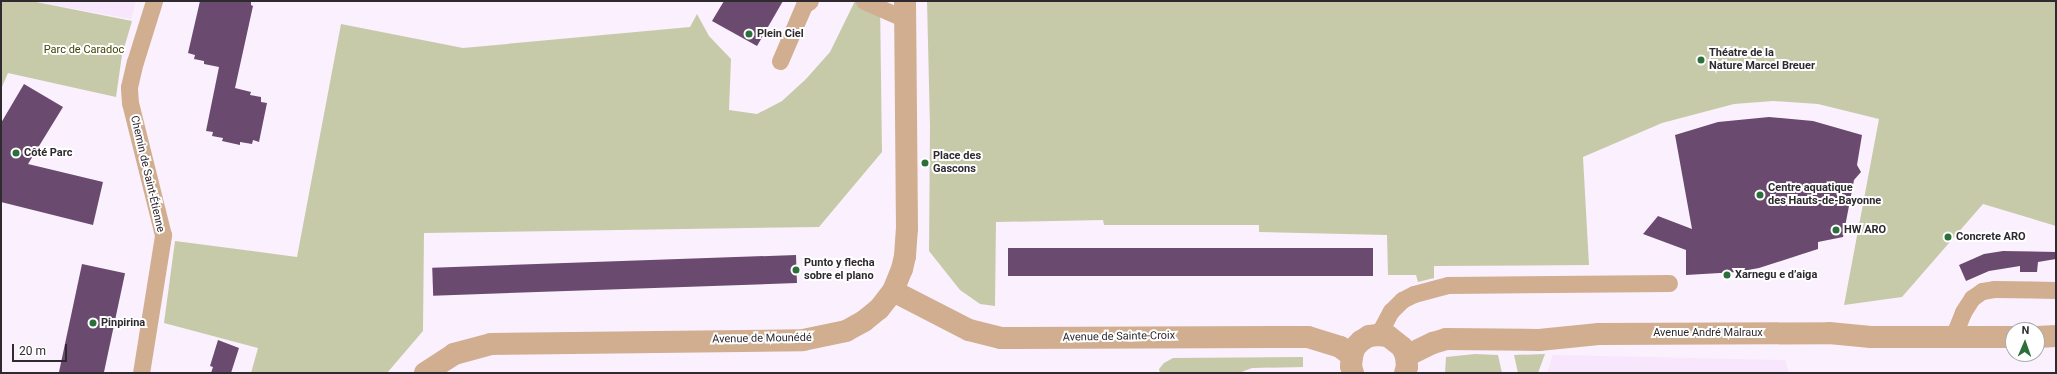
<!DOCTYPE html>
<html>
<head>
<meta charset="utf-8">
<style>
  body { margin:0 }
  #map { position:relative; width:2057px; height:374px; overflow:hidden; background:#fbf0fd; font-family:Roboto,sans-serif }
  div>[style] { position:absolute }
  .built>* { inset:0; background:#f7e6fc }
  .green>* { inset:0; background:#c7caa8 }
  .building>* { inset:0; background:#6a4b6f; transform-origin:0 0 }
  .minor>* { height:17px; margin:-8.5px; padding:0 8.5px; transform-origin:8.5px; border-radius:8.5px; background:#d1ae90 }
  .tertiary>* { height:22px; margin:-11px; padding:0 11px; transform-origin:11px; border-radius:11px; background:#d1ae90 }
  .dots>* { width:11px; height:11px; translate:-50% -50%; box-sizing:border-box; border:2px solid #fff; border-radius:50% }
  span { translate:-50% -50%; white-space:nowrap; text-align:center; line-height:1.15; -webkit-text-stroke:4px #fff; paint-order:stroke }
  .poi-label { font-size:11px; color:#2f2a30; font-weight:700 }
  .left { translate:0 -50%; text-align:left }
  .park-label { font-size:11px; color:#434405 }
  .street-label { font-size:11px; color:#2f2a30 }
  .frame { position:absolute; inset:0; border:2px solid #2f2a30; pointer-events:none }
  .north { position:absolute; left:2005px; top:322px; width:40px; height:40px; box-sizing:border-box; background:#fff; border:1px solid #acaaac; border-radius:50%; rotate:2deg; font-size:11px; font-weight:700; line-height:16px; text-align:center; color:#2f2a30 }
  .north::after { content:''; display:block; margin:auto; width:14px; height:18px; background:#2c6f3a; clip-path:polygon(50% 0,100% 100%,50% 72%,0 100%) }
  .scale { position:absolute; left:12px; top:344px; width:55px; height:18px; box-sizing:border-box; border:2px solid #2f2a30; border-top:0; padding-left:5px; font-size:12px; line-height:14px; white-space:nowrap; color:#2f2a30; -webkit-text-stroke:3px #fff; paint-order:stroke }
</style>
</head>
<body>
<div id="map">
  <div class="built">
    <div style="clip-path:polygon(31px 1px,136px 1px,131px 19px)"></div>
    <div style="clip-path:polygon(1553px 355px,1785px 360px,1789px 373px,1547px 373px)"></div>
  </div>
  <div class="green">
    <div style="clip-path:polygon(1px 1px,31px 1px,132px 21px,122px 55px,116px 97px,8px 73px,1px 89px)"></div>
    <div style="clip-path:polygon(855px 1px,880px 1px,882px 152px,819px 227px,424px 233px,423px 331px,387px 373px,251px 373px,258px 348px,164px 323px,175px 241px,297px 257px,341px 24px,463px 48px,690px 27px,697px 14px,709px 36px,731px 59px,729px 110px,757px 114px,782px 101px,806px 79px,830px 52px)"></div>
    <div style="clip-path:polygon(927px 1px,2056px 1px,2056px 226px,1983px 204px,1902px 297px,1844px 305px,1879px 119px,1818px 104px,1773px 101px,1734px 104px,1662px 123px,1583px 157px,1589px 265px,1434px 266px,1434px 278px,1418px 282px,1416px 275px,1388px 275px,1387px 235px,1259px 232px,1259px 225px,1104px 225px,1103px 220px,996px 222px,995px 306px,980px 304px,960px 290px,929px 251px,930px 127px)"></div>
    <div style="clip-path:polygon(1475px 354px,1498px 355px,1502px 373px,1445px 373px,1446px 357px)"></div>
    <div style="clip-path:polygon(1545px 354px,1538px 373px,1518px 373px,1514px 355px)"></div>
    <div style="clip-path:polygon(1303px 357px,1303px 367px,1252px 368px,1239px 373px,1160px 373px,1159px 369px,1164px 363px,1173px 358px)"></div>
  </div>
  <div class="building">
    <div style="clip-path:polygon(200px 1px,251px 1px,251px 5px,253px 6px,235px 88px,251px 92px,250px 95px,261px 97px,261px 102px,267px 103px,259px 142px,253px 140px,252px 144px,240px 142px,240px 145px,222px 141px,223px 138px,212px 136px,213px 132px,206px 131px,219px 67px,204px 64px,204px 61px,194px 59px,195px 55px,188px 53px)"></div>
    <div style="clip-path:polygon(724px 1px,783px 1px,757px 46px,712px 21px)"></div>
    <div style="clip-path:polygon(24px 84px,63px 107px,28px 164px,103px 182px,93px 225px,1px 202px,1px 123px)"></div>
    <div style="clip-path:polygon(1769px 117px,1813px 121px,1862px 135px,1857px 165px,1861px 172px,1854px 180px,1843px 237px,1818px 242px,1818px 249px,1759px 268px,1737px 272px,1686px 275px,1686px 250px,1643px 234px,1658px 216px,1692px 229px,1675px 135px,1718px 122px)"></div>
    <div style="left:1373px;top:248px;width:28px;height:365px;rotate:90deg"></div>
    <div style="clip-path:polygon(2003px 251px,2056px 252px,2056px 259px,2038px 262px,2037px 272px,2020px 272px,2020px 266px,1989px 271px,1966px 281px,1959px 265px,1984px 254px)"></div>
    <div style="left:796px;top:255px;width:28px;height:364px;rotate:88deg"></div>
    <div style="left:82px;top:264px;width:44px;height:111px;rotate:12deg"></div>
    <div style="clip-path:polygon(218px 340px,239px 348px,231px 373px,211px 373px,213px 367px,210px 366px)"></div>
  </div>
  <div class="minor">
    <div style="left:864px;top:1px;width:45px;rotate:23.7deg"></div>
    <div style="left:780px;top:61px;width:61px;rotate:-66.8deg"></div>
    <div style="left:804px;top:5px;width:7px;rotate:-34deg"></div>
    <div style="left:1378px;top:335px;width:27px;rotate:-62deg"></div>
    <div style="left:1391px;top:311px;width:16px;rotate:-45deg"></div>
    <div style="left:1402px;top:300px;width:13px;rotate:-27deg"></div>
    <div style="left:1414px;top:294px;width:35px;rotate:-15deg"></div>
    <div style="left:1448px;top:285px;width:221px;rotate:-0.5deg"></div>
    <div style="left:1953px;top:337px;width:27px;rotate:-68deg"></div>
    <div style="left:1963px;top:312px;width:17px;rotate:-57deg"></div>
    <div style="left:1972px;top:298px;width:12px;rotate:-35deg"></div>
    <div style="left:1982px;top:291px;width:12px;rotate:-9deg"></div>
    <div style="left:1994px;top:289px;width:62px;rotate:0.9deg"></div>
    <div style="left:141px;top:373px;width:140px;rotate:-80.9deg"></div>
    <div style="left:163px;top:235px;width:136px;rotate:-104deg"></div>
    <div style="left:130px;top:103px;width:16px;rotate:-94deg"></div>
    <div style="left:129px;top:87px;width:26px;rotate:-77deg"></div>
    <div style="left:135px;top:62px;width:64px;rotate:-72.7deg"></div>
  </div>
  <div class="tertiary">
    <div style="left:893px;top:291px;width:85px;rotate:27.2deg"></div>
    <div style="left:969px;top:330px;width:33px;rotate:14deg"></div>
    <div style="left:1001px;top:338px;width:307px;rotate:-0.2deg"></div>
    <div style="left:1308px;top:337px;width:34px;rotate:17deg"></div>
    <div style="left:1340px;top:347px;width:15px;rotate:37deg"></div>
    <div style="left:2037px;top:337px;width:19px;rotate:-3deg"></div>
    <div style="left:1406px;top:356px;width:30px;rotate:-26deg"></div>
    <div style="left:1433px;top:343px;width:14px;rotate:-17deg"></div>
    <div style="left:1446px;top:339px;width:93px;rotate:0.6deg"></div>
    <div style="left:1539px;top:340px;width:60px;rotate:-5.7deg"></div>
    <div style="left:1599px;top:334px;width:230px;rotate:-0.2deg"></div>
    <div style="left:1829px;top:333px;width:42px;rotate:5.4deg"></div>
    <div style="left:1871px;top:337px;width:142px"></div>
    <div style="left:425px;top:373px;width:35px;rotate:-33deg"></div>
    <div style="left:454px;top:354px;width:38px;rotate:-15deg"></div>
    <div style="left:491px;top:344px;width:312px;rotate:-0.7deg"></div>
    <div style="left:803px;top:340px;width:44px;rotate:-11.8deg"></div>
    <div style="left:846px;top:331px;width:21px;rotate:-29deg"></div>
    <div style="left:864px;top:321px;width:19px;rotate:-39deg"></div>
    <div style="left:879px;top:309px;width:23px;rotate:-52deg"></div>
    <div style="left:893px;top:291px;width:24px;rotate:-68deg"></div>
    <div style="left:902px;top:269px;width:13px;rotate:-77deg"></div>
    <div style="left:905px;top:256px;width:27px;rotate:-86deg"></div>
    <div style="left:907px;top:229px;width:228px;rotate:-90.5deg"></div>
    <div style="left:1353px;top:373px;width:7px;rotate:-106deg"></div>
    <div style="left:1351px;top:366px;width:10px;rotate:-84deg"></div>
    <div style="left:1352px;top:356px;width:9px;rotate:-72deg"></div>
    <div style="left:1355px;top:347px;width:8px;rotate:-45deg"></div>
    <div style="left:1361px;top:341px;width:9px;rotate:-32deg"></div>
    <div style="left:1369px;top:336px;width:9px;rotate:-6deg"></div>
    <div style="left:1378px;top:335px;width:10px;rotate:6deg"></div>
    <div style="left:1388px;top:336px;width:18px;rotate:38deg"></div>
    <div style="left:1402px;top:347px;width:10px;rotate:66deg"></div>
    <div style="left:1406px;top:356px;width:11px;rotate:85deg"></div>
    <div style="left:1407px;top:367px;width:6px;rotate:108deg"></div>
  </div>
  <div class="dots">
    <div style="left:749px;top:34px;background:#2c6f3a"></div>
    <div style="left:1701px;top:60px;background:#2c6f3a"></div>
    <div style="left:16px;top:153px;background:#2c6f3a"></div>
    <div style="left:925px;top:163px;background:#2c6f3a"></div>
    <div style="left:1760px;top:195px;background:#2c6f3a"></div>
    <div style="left:1836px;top:230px;background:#2c6f3a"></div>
    <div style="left:1948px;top:237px;background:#2c6f3a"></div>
    <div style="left:796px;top:270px;background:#2c6f3a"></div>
    <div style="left:1727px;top:275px;background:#2c6f3a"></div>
    <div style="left:93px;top:323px;background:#2c6f3a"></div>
  </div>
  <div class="poi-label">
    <span class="left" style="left:757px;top:34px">Plein Ciel</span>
    <span class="left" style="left:1709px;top:60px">Théatre de la<br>Nature Marcel Breuer</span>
    <span class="left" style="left:24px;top:153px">Côté Parc</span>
    <span class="left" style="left:933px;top:163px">Place des<br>Gascons</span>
    <span class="left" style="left:1768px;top:195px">Centre aquatique<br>des Hauts-de-Bayonne</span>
    <span class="left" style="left:1844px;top:230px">HW ARO</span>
    <span class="left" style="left:1956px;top:237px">Concrete ARO</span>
    <span class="left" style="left:804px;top:270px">Punto y flecha<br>sobre el plano</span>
    <span class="left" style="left:1735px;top:275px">Xarnegu e d’aiga</span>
    <span class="left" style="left:101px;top:323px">Pinpirina</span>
  </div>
  <div class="park-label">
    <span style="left:84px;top:50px">Parc de Caradoc</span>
  </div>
  <div class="street-label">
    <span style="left:147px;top:174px;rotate:77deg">Chemin de Saint-Étienne</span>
    <span style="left:1708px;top:333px">Avenue André Malraux</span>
    <span style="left:1119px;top:337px;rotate:-1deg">Avenue de Sainte-Croix</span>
    <span style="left:762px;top:339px;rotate:-1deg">Avenue de Mounédé</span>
  </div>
  <div class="frame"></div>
  <div class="north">N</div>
  <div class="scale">20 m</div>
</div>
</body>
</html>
